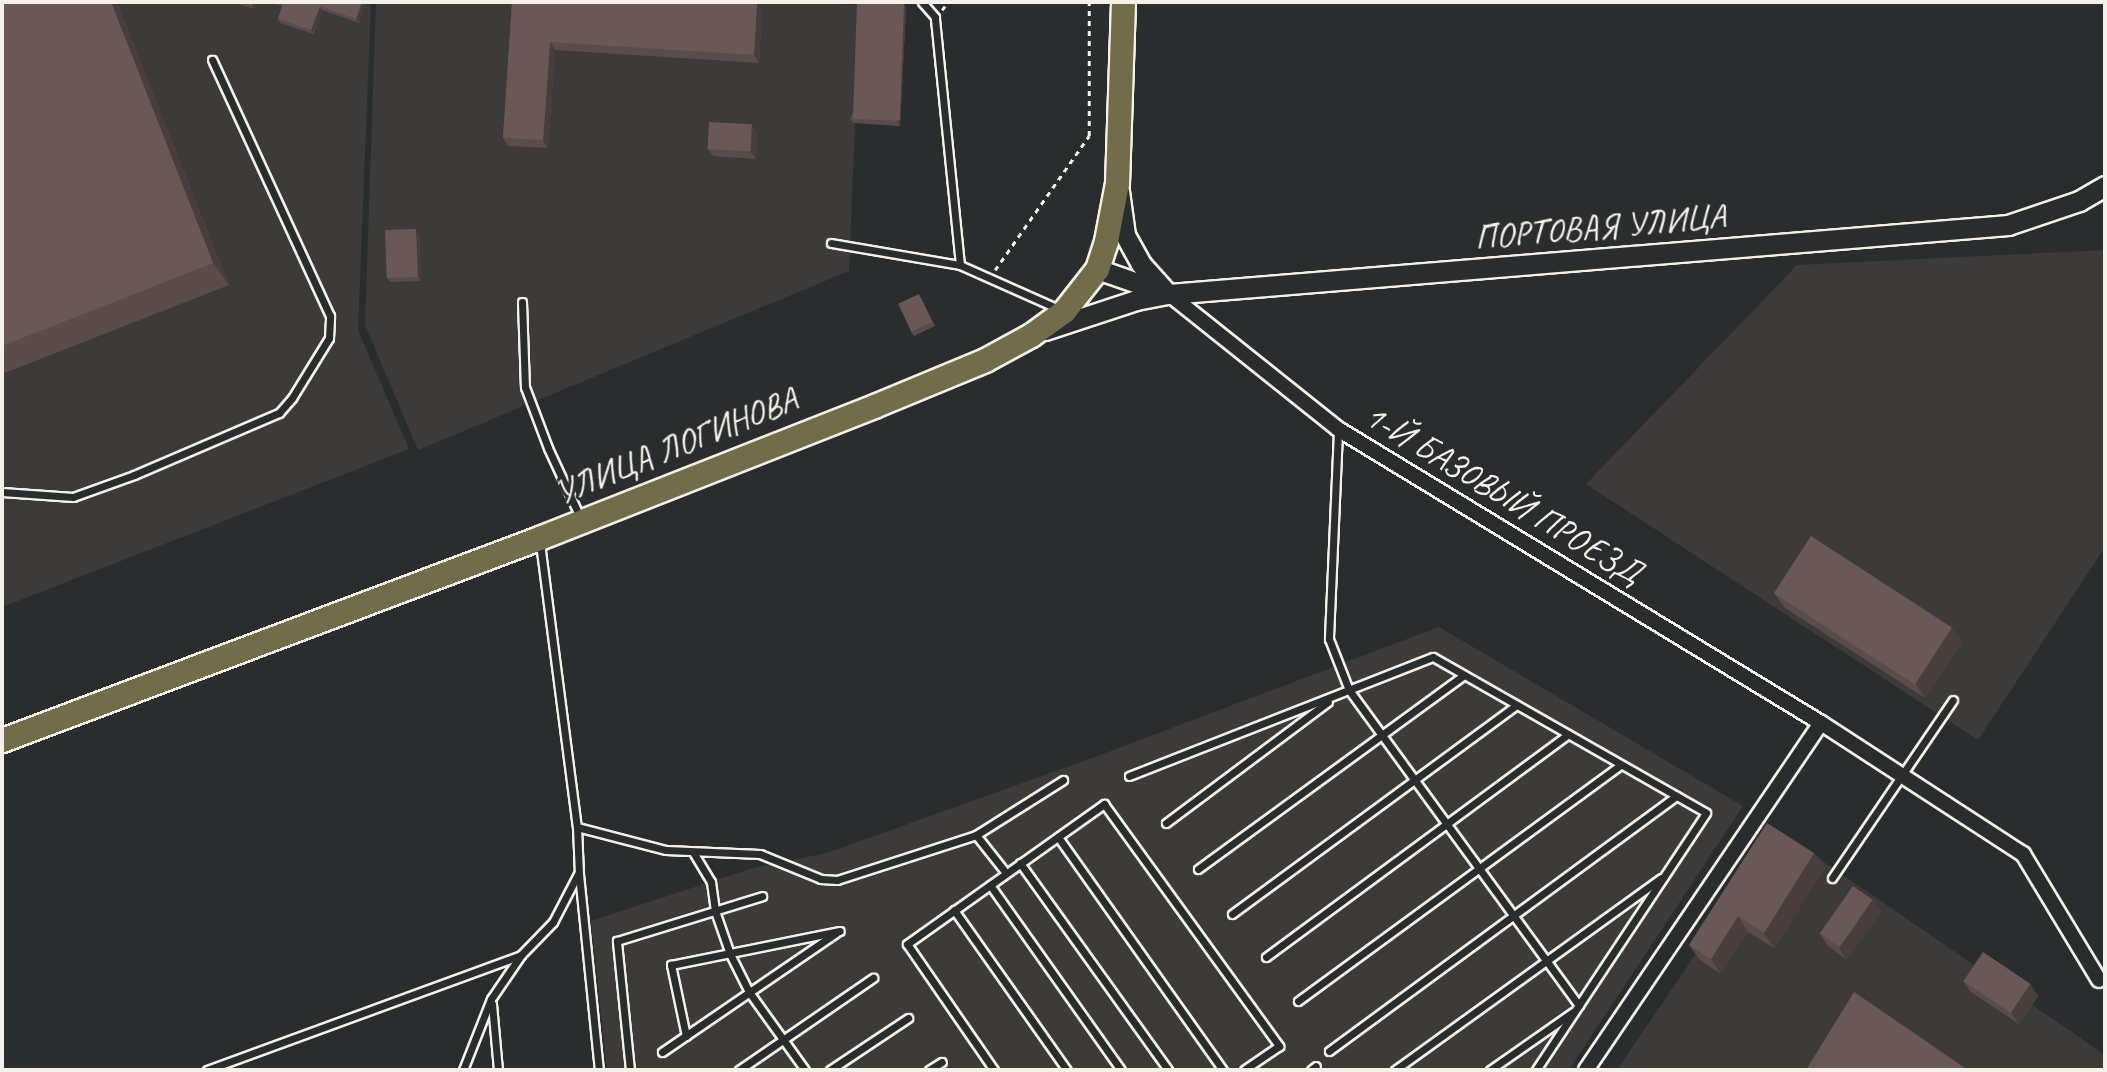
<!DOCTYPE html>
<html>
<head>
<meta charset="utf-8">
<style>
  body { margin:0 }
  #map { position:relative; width:2107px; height:1072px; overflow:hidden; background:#2a2d2e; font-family:Caveat,sans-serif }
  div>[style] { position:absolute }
  .built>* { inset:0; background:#3d3a3a }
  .path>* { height:2.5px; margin-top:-1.25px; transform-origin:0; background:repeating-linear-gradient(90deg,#f4f1e8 0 5px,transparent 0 10px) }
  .roads { filter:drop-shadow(2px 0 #f4f1e8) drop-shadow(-2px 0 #f4f1e8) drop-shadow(0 2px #f4f1e8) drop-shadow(0 -2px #f4f1e8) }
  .service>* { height:7px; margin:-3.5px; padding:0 3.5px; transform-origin:3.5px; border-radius:3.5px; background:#2a2d2e }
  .minor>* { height:14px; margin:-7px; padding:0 7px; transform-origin:7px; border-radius:7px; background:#2a2d2e }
  .tertiary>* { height:19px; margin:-9.5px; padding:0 9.5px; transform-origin:9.5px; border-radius:9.5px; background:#2a2d2e }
  .primary>* { height:23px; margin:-11.5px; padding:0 11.5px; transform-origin:11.5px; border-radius:11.5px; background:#726c4b }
  .wall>* { inset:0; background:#5b4c4a }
  .shaded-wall>* { inset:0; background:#4a3e3c }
  .building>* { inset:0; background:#6a5856; transform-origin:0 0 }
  span { translate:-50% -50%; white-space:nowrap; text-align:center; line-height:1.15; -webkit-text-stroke:6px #2a2d2e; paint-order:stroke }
  .street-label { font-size:35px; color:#f4f1e8 }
  .frame { position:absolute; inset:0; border:4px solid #f4f1e8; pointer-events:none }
</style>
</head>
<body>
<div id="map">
  <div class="built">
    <div style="clip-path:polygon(2px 2px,371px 2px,358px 330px,409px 449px,2px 607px)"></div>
    <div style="clip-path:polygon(376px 2px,774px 2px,860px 5px,849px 271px,418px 450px,365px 325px)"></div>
    <div style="clip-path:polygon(2105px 250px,2105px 547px,1978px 740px,1586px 484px,1797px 265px)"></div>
    <div style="clip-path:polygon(1439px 627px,1743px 806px,1569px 1070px,607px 1070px,591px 921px,753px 868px,827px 853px,1103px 754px)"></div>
    <div style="clip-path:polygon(1779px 831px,2105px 1055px,2105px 1070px,1617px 1070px)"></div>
  </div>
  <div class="path">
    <div style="left:942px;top:10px;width:10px;rotate:-53deg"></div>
    <div style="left:995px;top:270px;width:164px;rotate:-55deg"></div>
    <div style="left:1089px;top:136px;width:134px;rotate:-90deg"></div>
  </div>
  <div class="roads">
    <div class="service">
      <div style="left:831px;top:243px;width:131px;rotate:9.7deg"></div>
      <div style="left:960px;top:265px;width:249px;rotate:-95.8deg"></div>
      <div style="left:935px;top:17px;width:20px;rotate:-131deg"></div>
      <div style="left:960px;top:265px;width:108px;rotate:24deg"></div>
      <div style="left:522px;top:302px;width:85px;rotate:88deg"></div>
      <div style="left:525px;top:387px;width:65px;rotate:69.3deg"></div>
      <div style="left:548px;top:448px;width:76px;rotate:65.1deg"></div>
      <div style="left:1338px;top:431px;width:208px;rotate:92.5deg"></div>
      <div style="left:1329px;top:639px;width:55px;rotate:68.6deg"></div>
      <div style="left:1349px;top:690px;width:390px;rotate:53.9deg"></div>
      <div style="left:2px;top:492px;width:71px;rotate:4deg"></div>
      <div style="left:73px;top:497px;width:65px;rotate:-19.8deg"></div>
      <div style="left:134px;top:475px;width:158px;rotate:-23.2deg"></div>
      <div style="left:279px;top:413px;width:20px;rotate:-49deg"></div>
      <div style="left:292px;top:398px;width:70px;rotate:-58.3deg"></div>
      <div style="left:329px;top:338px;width:22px;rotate:-87deg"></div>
      <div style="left:330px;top:316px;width:282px;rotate:-114.7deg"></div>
      <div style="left:540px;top:543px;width:286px;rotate:82.6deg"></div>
      <div style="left:577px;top:827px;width:47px;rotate:87.6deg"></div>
      <div style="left:579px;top:874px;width:197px;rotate:84.2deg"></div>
      <div style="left:1129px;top:776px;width:326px;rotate:-21.4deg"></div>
      <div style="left:1433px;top:657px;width:314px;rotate:29.7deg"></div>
      <div style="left:1706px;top:813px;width:308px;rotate:123.5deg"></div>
      <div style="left:1166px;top:823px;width:202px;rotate:-36.8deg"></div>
      <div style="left:577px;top:827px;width:92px;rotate:14.5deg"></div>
      <div style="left:666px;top:850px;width:94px;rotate:2.4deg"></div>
      <div style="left:760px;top:854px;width:66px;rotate:22.3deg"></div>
      <div style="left:821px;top:879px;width:16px;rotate:4deg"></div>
      <div style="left:837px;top:880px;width:146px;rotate:-17.9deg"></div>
      <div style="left:976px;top:835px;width:103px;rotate:-32.3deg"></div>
      <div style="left:976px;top:835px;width:48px;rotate:51.7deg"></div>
      <div style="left:1058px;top:837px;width:286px;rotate:54.7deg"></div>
      <div style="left:693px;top:852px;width:35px;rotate:59deg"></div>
      <div style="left:711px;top:882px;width:29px;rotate:82deg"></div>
      <div style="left:715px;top:911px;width:46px;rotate:70.8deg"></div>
      <div style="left:730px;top:954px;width:42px;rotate:63.4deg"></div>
      <div style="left:749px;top:992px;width:96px;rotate:54.3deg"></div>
      <div style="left:1020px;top:863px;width:254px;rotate:54.4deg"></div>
      <div style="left:1198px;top:869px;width:329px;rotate:-36.1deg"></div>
      <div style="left:1832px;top:878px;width:215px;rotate:-55.8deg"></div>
      <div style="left:990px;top:885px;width:227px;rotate:54.7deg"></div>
      <div style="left:954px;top:910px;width:196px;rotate:54.8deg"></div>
      <div style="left:1232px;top:914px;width:353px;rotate:-36.3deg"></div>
      <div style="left:1266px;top:957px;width:375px;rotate:-36.4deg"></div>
      <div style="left:1298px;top:1001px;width:400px;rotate:-36.2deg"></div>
      <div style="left:492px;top:1004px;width:66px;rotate:84.8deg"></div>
      <div style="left:686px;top:1036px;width:73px;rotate:-101.9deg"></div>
      <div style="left:671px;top:965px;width:172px;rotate:-11.4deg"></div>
      <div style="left:1329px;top:1051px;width:431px;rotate:-36.3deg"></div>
      <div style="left:662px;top:1052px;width:211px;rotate:-34.4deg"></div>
      <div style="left:207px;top:1070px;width:334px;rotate:-20.1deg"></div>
      <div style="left:463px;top:1070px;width:76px;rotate:-68.5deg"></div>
      <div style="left:491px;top:999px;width:53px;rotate:-55.7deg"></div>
      <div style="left:521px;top:955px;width:46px;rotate:-45.9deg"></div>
      <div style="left:553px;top:922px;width:54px;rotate:-62.5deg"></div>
      <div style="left:630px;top:1070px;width:130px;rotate:-95.8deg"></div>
      <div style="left:617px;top:941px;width:152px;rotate:-17.2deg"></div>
      <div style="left:739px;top:1070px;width:163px;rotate:-34.5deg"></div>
      <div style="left:830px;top:1070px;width:94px;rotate:-33.7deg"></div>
      <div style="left:929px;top:1070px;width:15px;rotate:-32deg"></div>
      <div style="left:994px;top:1070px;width:153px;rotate:-124.6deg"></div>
      <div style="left:907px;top:944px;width:242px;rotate:-35.4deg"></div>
      <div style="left:1104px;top:804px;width:299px;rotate:54.1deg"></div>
      <div style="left:1279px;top:1046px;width:42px;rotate:145.6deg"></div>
      <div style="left:1311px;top:1070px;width:6px;rotate:-39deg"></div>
      <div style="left:1395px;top:1070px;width:328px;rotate:-35.8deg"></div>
      <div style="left:1490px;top:1070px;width:101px;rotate:-34.9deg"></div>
    </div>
    <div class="minor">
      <div style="left:1169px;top:294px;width:216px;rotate:38.6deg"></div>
      <div style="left:1338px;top:429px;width:565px;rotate:31.33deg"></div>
      <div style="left:1821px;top:723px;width:241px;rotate:33deg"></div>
      <div style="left:2023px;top:854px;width:147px;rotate:58.9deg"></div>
      <div style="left:1586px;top:1070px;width:419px;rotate:-55.9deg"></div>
    </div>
    <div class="tertiary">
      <div style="left:1119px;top:191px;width:44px;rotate:82.2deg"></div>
      <div style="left:1125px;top:235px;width:33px;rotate:61deg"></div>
      <div style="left:1141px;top:264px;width:36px;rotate:48deg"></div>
      <div style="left:1097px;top:269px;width:76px;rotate:19.1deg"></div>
      <div style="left:1169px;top:294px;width:842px;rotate:-4.7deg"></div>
      <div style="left:2008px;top:225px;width:75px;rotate:-18.7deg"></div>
      <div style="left:2079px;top:201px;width:30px;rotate:-30deg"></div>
      <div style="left:1045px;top:330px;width:96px;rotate:-18.2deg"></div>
      <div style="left:1136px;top:300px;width:32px;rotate:-11deg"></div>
    </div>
    <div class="primary">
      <div style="left:2px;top:740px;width:574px;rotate:-20.61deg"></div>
      <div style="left:539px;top:538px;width:360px;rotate:-21.5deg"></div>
      <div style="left:874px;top:406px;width:120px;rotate:-22.5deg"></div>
      <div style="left:985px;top:360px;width:52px;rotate:-28.5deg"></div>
      <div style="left:1031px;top:335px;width:41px;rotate:-36deg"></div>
      <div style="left:1064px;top:311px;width:53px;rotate:-51.8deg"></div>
      <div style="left:1097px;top:269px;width:29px;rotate:-72deg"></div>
      <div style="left:1106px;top:241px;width:59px;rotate:-79.3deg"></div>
      <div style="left:1117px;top:183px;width:181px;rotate:-88.1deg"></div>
    </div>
  </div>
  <div class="wall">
    <div style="clip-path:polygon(2px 2px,117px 2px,229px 285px,2px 374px)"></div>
    <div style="clip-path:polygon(233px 2px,257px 2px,254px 9px)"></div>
    <div style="clip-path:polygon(271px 2px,366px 2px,359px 23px,322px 10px,314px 34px,280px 23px,278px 19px,282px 6px)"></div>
    <div style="clip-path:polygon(512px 2px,762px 11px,759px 63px,555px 50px,548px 148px,508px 146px,503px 138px)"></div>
    <div style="clip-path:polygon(904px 4px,906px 8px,900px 126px,853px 123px,850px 119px)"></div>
    <div style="clip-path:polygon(757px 132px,756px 159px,713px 156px,708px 149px)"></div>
    <div style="clip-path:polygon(419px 233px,421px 281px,390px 282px,387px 278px)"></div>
    <div style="clip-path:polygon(921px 298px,935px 326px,914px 336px,911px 332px)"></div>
    <div style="clip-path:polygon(1774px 593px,1962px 642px,1925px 698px,1785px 608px)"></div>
    <div style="clip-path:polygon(1814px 853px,1825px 868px,1774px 948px,1748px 932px,1721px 974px,1700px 960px,1689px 945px)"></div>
    <div style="clip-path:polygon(1881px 911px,1847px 960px,1828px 946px,1820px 934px)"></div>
    <div style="clip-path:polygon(1963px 981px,2030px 984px,2038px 996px,2019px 1024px,1971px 992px)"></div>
  </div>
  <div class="shaded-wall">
    <div style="clip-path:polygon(111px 2px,117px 2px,229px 285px,213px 263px)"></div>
    <div style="clip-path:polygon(253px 2px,257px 2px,254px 9px,252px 5px)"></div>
    <div style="clip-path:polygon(362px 2px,366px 2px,359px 23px,356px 19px)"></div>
    <div style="clip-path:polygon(757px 4px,762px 11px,759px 63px,754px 55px)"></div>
    <div style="clip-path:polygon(904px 4px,906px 8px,900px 126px,897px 122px)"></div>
    <div style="clip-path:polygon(320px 6px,322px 10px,314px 34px,311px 30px)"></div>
    <div style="clip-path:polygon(550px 42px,555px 50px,548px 148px,543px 140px)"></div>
    <div style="clip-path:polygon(752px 124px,757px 132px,756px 159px,750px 151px)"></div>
    <div style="clip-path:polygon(416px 229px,419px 233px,421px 281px,418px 277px)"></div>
    <div style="clip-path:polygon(1952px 627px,1962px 642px,1925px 698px,1915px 683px)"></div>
    <div style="clip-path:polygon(1814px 853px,1825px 868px,1774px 948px,1764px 933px)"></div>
    <div style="clip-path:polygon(1873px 900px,1881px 911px,1847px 960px,1839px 948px)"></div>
    <div style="clip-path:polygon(1738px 916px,1748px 932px,1721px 974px,1711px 959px)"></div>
    <div style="clip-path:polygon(2030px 984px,2038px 996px,2019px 1024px,2011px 1013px)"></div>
  </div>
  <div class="building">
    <div style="clip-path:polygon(2px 2px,111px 2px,213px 263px,2px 346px)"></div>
    <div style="clip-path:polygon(242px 2px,253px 2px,252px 5px)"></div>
    <div style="clip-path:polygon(279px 2px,362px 2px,356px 19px,320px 6px,311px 30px,278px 19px,283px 3px)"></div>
    <div style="clip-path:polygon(512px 2px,726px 2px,757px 4px,754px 55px,550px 42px,543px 140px,503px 138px)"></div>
    <div style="left:857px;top:2px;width:47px;height:117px;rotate:2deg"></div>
    <div style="left:709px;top:122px;width:43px;height:27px;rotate:3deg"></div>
    <div style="left:416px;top:229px;width:48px;height:31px;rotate:88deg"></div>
    <div style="left:919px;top:294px;width:31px;height:23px;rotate:65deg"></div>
    <div style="left:1811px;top:536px;width:168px;height:68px;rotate:33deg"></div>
    <div style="clip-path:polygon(1767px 823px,1814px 853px,1764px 933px,1738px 916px,1711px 959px,1689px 945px)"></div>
    <div style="left:1853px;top:886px;width:24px;height:58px;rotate:35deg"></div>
    <div style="left:1983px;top:952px;width:57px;height:35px;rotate:34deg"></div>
    <div style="clip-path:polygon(1854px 992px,1968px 1070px,1806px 1070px)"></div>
  </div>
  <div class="street-label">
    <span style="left:1600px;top:227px;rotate:-5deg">ПОРТОВАЯ УЛИЦА</span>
    <span style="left:676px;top:446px;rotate:-22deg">УЛИЦА ЛОГИНОВА</span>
    <span style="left:1503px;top:494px;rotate:31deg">1-Й БАЗОВЫЙ ПРОЕЗД</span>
  </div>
  <div class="frame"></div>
</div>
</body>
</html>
